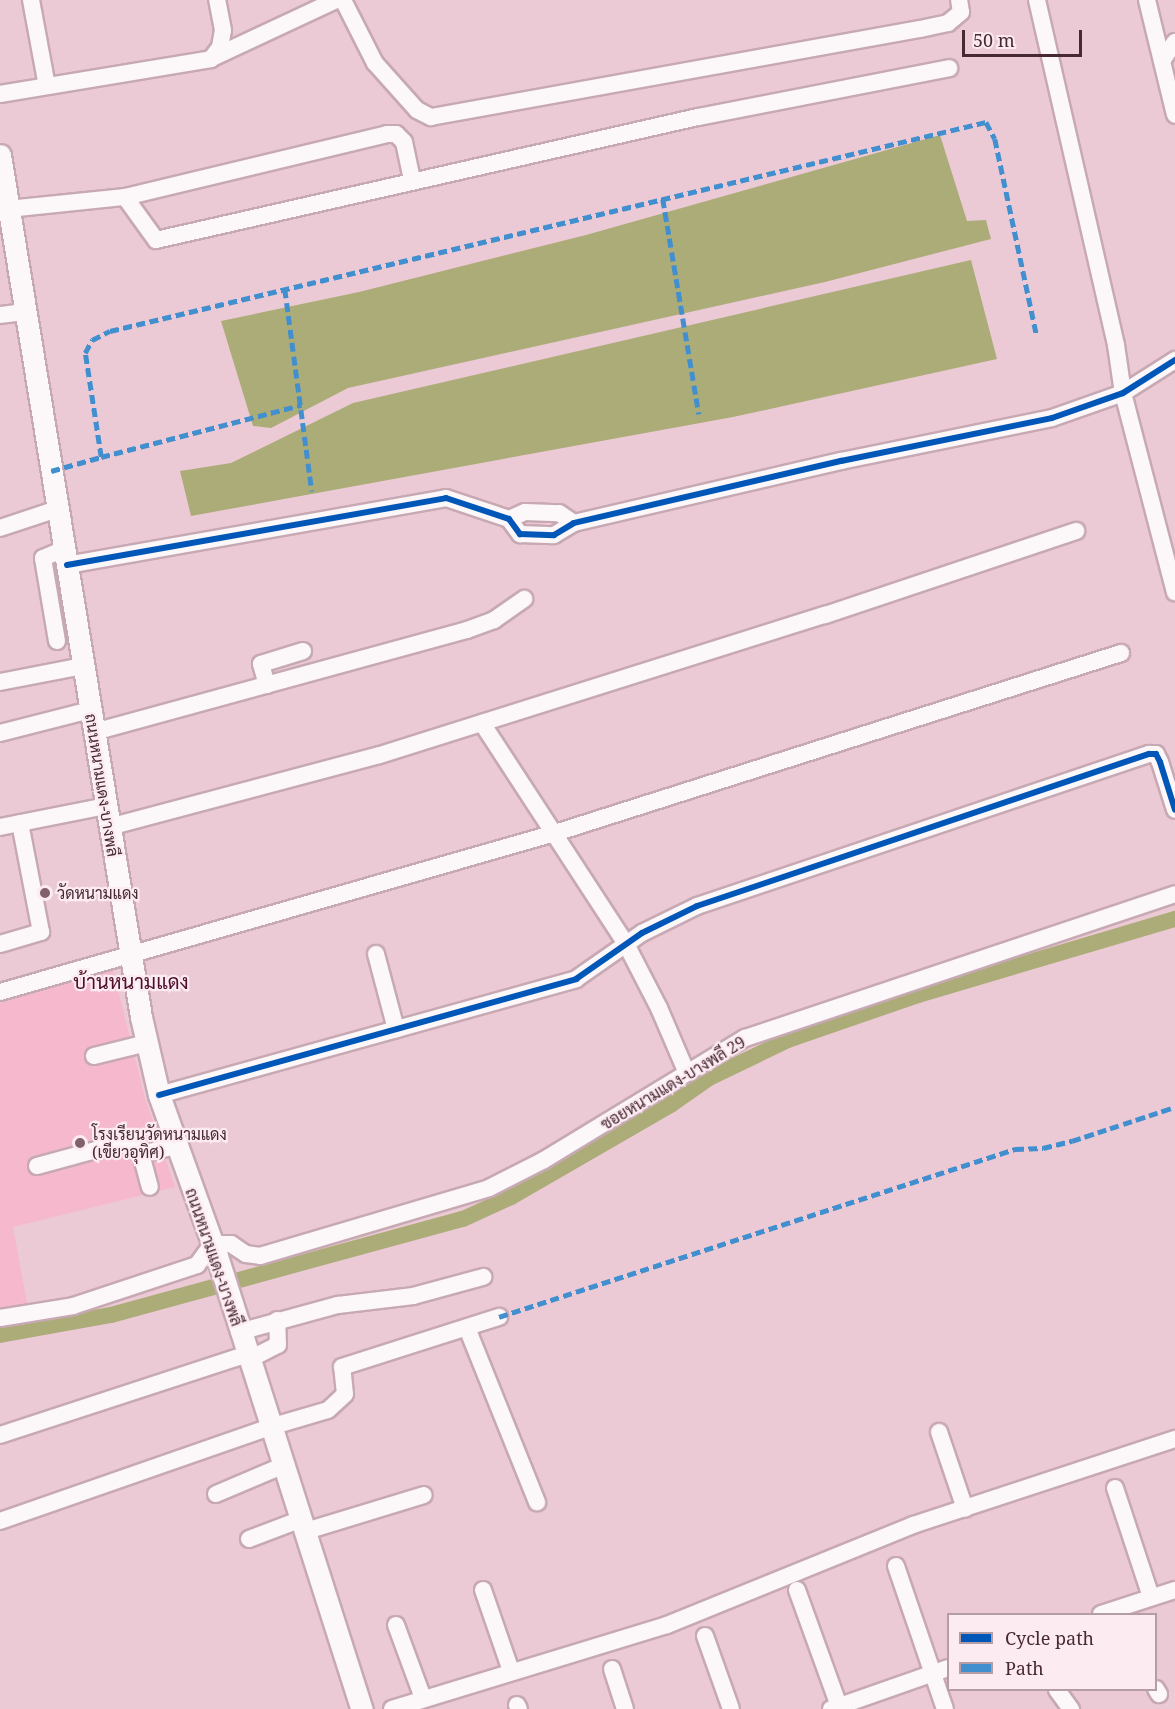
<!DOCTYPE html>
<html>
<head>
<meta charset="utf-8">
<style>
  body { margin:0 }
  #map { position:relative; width:1175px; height:1709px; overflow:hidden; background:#eccad5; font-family:"Noto Serif",Sarabun,serif }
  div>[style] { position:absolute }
  .built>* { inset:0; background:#f5b8cc }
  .water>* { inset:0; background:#acac79 }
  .canal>* { height:16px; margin:-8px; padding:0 8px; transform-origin:8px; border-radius:8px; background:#acac79 }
  .roads { filter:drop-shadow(2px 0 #c7a9b3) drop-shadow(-2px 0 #c7a9b3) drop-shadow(0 2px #c7a9b3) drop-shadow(0 -2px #c7a9b3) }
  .minor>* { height:16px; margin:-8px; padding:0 8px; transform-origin:8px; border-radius:8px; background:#fcf7f9 }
  .major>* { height:21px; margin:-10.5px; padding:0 10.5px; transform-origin:10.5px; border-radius:10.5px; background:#fcf7f9 }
  .quiet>* { height:4.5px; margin-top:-2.25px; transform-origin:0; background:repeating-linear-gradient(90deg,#418fce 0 9px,transparent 0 13.5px) }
  .cycleway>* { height:6px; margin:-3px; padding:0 3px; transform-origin:3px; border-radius:3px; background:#0057b8 }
  .dots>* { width:16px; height:16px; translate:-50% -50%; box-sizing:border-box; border:3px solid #fcebf0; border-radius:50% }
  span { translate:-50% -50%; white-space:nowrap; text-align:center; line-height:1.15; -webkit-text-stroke:4.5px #fcebf0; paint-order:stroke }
  .street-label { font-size:16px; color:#472933 }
  .poi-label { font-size:16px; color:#472933 }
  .left { translate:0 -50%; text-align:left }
  .quarter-label { font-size:20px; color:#4d0f2b }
  .legend { position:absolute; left:947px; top:1613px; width:210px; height:78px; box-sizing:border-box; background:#fcebf0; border:2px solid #b49da4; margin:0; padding:8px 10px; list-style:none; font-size:18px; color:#472933 }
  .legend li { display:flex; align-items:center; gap:12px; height:30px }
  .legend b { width:30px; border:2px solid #b49da4 }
  .scale { position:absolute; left:962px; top:30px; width:120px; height:27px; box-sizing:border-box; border:3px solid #472933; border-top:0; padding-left:8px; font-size:18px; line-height:21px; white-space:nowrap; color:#472933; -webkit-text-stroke:4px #fcebf0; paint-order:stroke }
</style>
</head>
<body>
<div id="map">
  <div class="built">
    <div style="clip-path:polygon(113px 970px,145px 1098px,175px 1187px,13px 1227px,28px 1308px,0 1314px,0 1003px)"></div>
  </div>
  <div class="water">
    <div style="clip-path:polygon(940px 135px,967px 221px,986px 220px,991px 239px,825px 282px,348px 388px,271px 428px,253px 426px,221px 321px,359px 292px,586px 235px)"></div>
    <div style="clip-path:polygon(971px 260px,997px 359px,733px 417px,191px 516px,180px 471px,231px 463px,353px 403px)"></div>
  </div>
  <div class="canal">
    <div style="left:0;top:1335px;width:113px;rotate:-10.2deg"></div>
    <div style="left:111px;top:1315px;width:365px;rotate:-15.3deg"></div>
    <div style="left:463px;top:1219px;width:53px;rotate:-24.6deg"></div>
    <div style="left:511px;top:1197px;width:186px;rotate:-30deg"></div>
    <div style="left:672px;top:1104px;width:45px;rotate:-35.1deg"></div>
    <div style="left:709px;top:1078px;width:88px;rotate:-25.7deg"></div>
    <div style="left:788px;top:1040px;width:138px;rotate:-19.1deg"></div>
    <div style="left:918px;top:995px;width:268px;rotate:-16.5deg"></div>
  </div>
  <div class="roads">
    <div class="minor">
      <div style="left:31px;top:0;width:87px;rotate:79.5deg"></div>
      <div style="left:343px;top:0;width:71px;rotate:63.1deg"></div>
      <div style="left:375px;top:63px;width:63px;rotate:48.2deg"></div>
      <div style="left:417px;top:110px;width:16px;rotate:27deg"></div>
      <div style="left:431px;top:117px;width:497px;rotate:-10.2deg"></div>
      <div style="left:920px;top:29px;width:29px;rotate:-12deg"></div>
      <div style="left:948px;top:23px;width:17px;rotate:-40deg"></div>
      <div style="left:961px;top:12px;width:12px;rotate:-99deg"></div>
      <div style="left:1037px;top:0;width:354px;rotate:77.1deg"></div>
      <div style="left:1116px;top:345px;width:49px;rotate:81.7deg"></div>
      <div style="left:1123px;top:393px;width:206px;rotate:75.4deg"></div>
      <div style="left:1147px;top:0;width:118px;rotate:76.3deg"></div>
      <div style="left:212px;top:58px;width:137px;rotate:-25.1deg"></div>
      <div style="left:1162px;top:61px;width:23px;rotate:-56deg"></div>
      <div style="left:0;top:94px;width:214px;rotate:-9.4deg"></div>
      <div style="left:211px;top:59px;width:15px;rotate:-53deg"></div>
      <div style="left:220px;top:47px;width:17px;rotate:-80deg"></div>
      <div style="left:223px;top:30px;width:31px;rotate:-101deg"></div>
      <div style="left:125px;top:197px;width:269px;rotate:-13.5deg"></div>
      <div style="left:387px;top:134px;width:9px"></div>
      <div style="left:396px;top:134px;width:11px;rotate:45deg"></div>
      <div style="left:404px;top:142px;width:39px;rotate:78deg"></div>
      <div style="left:8px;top:209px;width:118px;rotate:-5.9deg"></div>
      <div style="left:125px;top:197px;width:53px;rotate:54.2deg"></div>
      <div style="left:156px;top:240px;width:556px;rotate:-12.79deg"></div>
      <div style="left:698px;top:117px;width:256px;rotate:-11deg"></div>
      <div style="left:0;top:315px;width:25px;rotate:-7deg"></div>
      <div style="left:509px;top:519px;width:17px;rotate:-24deg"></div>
      <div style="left:525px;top:512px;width:34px;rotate:2deg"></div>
      <div style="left:559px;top:513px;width:18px;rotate:34deg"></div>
      <div style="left:0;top:528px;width:60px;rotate:-18.4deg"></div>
      <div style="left:67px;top:565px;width:385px;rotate:-10deg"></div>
      <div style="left:446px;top:498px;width:66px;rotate:18.4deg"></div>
      <div style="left:509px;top:519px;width:19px;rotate:54deg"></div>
      <div style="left:520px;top:534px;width:34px;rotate:2deg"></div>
      <div style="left:554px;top:535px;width:23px;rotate:-31deg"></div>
      <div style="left:574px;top:523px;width:274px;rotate:-13.1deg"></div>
      <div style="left:841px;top:461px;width:215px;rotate:-11.5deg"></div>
      <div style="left:1052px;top:418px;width:75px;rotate:-19.4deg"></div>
      <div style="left:1123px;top:393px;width:62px;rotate:-32.4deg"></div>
      <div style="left:57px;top:641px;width:84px;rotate:-99.6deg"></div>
      <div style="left:43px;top:558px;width:23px;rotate:-23deg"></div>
      <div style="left:0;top:682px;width:85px;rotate:-10.9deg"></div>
      <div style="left:267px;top:685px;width:22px;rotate:-106deg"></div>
      <div style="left:261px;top:664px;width:44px;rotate:-17.2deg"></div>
      <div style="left:482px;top:723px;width:264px;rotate:56.9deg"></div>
      <div style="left:626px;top:944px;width:72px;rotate:62.7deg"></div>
      <div style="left:659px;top:1008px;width:69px;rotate:66.8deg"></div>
      <div style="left:94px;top:732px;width:387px;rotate:-15.3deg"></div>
      <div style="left:467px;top:630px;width:29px;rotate:-20deg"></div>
      <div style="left:494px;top:620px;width:37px;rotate:-35deg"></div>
      <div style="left:0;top:733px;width:93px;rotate:-14.3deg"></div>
      <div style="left:0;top:827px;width:108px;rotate:-11.2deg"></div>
      <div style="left:109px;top:827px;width:280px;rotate:-14.9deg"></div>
      <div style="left:380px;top:755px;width:467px;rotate:-17.5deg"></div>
      <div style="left:825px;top:615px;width:265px;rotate:-18.5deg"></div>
      <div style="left:0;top:944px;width:43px;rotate:-16.3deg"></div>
      <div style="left:41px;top:932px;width:111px;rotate:-100.9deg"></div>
      <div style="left:376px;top:954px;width:78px;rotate:75.1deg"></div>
      <div style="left:0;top:992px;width:577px;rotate:-15.99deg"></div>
      <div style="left:555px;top:833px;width:594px;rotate:-17.64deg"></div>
      <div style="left:94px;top:1056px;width:55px;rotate:-13.8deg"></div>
      <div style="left:159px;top:1095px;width:433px;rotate:-15.5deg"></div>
      <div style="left:576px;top:979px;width:80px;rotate:-34.9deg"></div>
      <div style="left:642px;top:933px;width:61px;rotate:-26.1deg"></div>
      <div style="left:697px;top:906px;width:477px;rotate:-18.6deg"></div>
      <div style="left:1149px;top:754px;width:7px"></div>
      <div style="left:1156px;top:754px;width:9px;rotate:63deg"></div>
      <div style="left:1160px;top:762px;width:50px;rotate:72.6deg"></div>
      <div style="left:141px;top:1154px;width:34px;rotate:75deg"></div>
      <div style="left:37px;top:1166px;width:95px;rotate:-15.2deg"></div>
      <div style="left:129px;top:1141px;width:18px;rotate:47deg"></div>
      <div style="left:141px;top:1154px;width:36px;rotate:-13deg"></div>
      <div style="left:0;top:1318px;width:74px;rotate:-9.3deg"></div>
      <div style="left:73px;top:1306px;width:131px;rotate:-18.3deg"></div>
      <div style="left:197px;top:1265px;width:26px;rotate:-54deg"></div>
      <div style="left:212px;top:1244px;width:19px"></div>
      <div style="left:231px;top:1244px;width:18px;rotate:34deg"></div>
      <div style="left:246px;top:1254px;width:14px;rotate:8deg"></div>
      <div style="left:260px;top:1256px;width:239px;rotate:-16.5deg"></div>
      <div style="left:489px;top:1188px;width:62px;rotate:-27deg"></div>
      <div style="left:544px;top:1160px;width:235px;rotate:-31.3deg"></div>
      <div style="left:745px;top:1038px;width:453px;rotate:-18.5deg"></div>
      <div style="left:467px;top:1328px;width:188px;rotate:68.1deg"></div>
      <div style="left:239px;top:1332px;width:103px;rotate:-15.3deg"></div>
      <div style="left:338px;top:1305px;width:76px;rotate:-6.8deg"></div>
      <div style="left:413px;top:1296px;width:73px;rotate:-15.2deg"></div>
      <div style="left:250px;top:1359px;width:31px;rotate:-27deg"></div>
      <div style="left:278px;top:1345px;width:25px;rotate:-92deg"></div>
      <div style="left:939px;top:1432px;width:81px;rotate:71.3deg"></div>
      <div style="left:0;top:1435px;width:261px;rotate:-18.1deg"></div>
      <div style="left:1115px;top:1488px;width:115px;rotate:71.7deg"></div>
      <div style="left:216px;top:1494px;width:72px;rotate:-23deg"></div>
      <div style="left:0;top:1521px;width:286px;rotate:-19.2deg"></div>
      <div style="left:270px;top:1427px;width:60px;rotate:-16.3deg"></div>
      <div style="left:328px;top:1410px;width:23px;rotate:-43deg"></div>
      <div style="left:345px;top:1394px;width:27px;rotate:-96deg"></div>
      <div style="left:342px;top:1367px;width:165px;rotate:-17.7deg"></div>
      <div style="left:306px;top:1531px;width:123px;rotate:-17deg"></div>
      <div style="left:249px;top:1539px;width:57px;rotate:-20.7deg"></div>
      <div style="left:896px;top:1566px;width:151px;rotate:71.1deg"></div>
      <div style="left:483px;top:1590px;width:86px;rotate:70.9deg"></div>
      <div style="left:797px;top:1590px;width:127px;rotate:70.1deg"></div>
      <div style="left:1101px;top:1614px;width:78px;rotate:-18deg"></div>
      <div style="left:396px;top:1625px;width:78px;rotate:69.7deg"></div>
      <div style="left:705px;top:1636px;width:77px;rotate:70.4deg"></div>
      <div style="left:612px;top:1669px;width:42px;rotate:72deg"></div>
      <div style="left:1156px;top:1689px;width:6px;rotate:59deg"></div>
      <div style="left:1057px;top:1690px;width:24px;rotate:54deg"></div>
      <div style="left:517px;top:1705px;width:4px;rotate:63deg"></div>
      <div style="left:392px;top:1709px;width:288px;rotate:-17deg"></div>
      <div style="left:667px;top:1625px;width:266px;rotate:-22.1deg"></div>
      <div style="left:913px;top:1525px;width:276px;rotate:-18.2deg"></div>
      <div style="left:831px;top:1709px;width:124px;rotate:-19.3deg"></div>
    </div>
    <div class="major">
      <div style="left:0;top:155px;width:873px;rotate:80.71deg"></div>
      <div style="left:141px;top:1017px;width:80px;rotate:77deg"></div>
      <div style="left:159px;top:1095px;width:171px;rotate:70.2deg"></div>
      <div style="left:217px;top:1256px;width:476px;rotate:72.3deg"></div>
    </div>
  </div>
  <div class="quiet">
    <div style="left:663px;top:199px;width:218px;rotate:80.5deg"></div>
    <div style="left:285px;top:289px;width:204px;rotate:82.4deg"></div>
    <div style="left:101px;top:457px;width:207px;rotate:-14.6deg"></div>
    <div style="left:51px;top:471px;width:52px;rotate:-15.6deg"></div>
    <div style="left:101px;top:457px;width:105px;rotate:-98.7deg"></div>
    <div style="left:85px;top:353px;width:15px;rotate:-62deg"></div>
    <div style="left:92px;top:340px;width:20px;rotate:-27deg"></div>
    <div style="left:110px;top:331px;width:901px;rotate:-13.42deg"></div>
    <div style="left:986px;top:122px;width:19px;rotate:62deg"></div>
    <div style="left:995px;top:139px;width:201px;rotate:78deg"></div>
    <div style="left:499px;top:1317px;width:543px;rotate:-18.03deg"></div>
    <div style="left:1015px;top:1149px;width:28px;rotate:-2deg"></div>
    <div style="left:1043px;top:1148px;width:30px;rotate:-14deg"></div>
    <div style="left:1072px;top:1141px;width:108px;rotate:-18.3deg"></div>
  </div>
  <div class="cycleway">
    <div style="left:67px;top:565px;width:385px;rotate:-10deg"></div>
    <div style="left:446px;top:498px;width:66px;rotate:18.4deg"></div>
    <div style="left:509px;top:519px;width:19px;rotate:54deg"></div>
    <div style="left:520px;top:534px;width:34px;rotate:2deg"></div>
    <div style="left:554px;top:535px;width:23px;rotate:-31deg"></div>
    <div style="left:574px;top:523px;width:274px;rotate:-13.1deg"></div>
    <div style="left:841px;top:461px;width:215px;rotate:-11.5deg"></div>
    <div style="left:1052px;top:418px;width:75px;rotate:-19.4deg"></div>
    <div style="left:1123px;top:393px;width:62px;rotate:-32.4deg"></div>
    <div style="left:159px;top:1095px;width:433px;rotate:-15.5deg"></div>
    <div style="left:576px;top:979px;width:80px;rotate:-34.9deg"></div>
    <div style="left:642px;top:933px;width:61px;rotate:-26.1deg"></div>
    <div style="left:697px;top:906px;width:477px;rotate:-18.6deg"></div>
    <div style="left:1149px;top:754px;width:7px"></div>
    <div style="left:1156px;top:754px;width:9px;rotate:63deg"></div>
    <div style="left:1160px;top:762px;width:50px;rotate:72.6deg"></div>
  </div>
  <div class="dots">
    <div style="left:45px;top:893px;background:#81616c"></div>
    <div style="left:80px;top:1143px;background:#81616c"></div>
  </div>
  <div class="street-label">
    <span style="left:102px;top:785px;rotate:81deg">ถนนหนามแดง-บางพลี</span>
    <span style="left:673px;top:1083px;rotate:-31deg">ซอยหนามแดง-บางพลี 29</span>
    <span style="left:214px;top:1257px;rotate:71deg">ถนนหนามแดง-บางพลี</span>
  </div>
  <div class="poi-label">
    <span class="left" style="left:57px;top:893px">วัดหนามแดง</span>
    <span class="left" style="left:92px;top:1143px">โรงเรียนวัดหนามแดง<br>(เขียวอุทิศ)</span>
  </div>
  <div class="quarter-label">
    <span style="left:131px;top:981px">บ้านหนามแดง</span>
  </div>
  <ul class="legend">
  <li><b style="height:8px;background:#0057b8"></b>Cycle path</li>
  <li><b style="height:8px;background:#418fce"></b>Path</li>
  </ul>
  <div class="scale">50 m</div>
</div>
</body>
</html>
